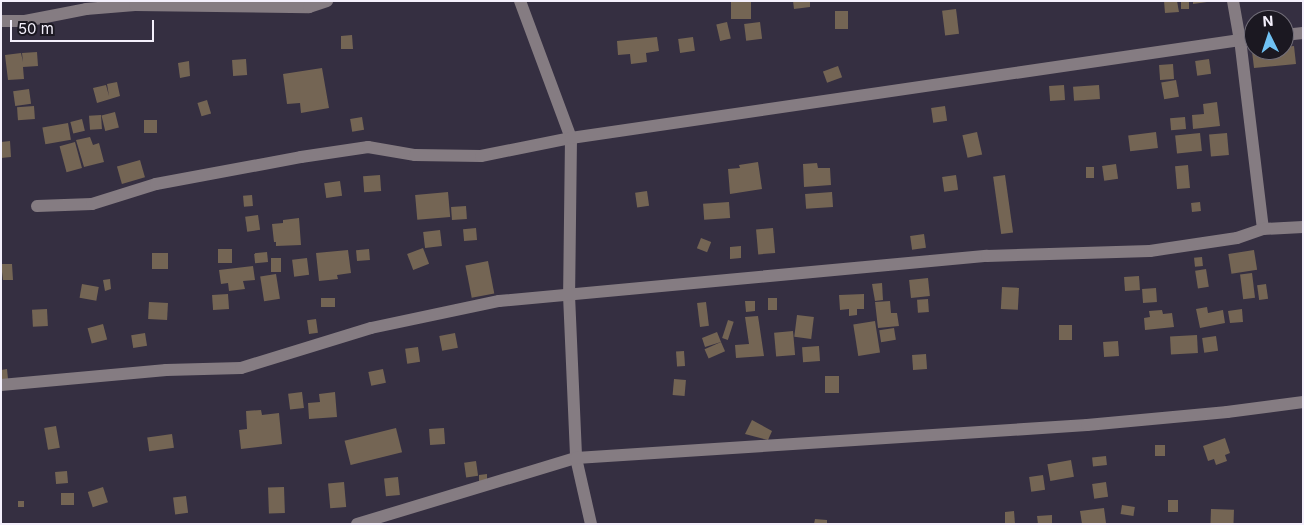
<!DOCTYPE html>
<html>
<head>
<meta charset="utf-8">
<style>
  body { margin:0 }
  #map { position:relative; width:1304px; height:525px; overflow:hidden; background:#352f41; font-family:Inter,sans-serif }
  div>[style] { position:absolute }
  .building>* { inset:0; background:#746554; transform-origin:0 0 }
  .minor>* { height:12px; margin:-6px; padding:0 6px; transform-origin:6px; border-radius:6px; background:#857c82 }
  span { translate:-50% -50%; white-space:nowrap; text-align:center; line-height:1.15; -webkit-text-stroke:5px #1b1821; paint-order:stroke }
  .frame { position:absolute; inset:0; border:2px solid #f4f0fc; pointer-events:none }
  .north { position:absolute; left:1244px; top:10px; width:50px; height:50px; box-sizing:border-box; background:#1b1821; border:1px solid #726e79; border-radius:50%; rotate:356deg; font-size:14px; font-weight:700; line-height:20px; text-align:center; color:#f4f0fc }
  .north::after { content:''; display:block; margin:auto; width:18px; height:22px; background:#70c2f4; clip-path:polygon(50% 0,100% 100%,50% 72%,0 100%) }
  .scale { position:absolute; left:10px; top:20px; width:144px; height:22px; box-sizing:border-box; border:2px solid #f4f0fc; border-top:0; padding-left:6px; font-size:15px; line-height:18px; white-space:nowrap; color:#f4f0fc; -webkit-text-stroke:4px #1b1821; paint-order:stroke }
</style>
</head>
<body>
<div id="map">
  <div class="building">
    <div style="left:731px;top:1px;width:20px;height:18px"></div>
    <div style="clip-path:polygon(793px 1px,810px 1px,810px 7px,794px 9px)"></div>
    <div style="clip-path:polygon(1164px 1px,1177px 1px,1179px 12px,1165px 13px)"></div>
    <div style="left:1181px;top:1px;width:8px;height:8px"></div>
    <div style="clip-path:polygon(1193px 1px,1207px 1px,1207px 2px,1193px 4px)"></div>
    <div style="left:956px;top:9px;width:25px;height:14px;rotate:83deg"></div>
    <div style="left:835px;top:11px;width:13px;height:18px"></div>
    <div style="left:727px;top:22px;width:17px;height:11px;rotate:77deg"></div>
    <div style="left:760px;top:22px;width:17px;height:16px;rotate:83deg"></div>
    <div style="clip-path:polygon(352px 35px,353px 49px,341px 49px,341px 36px)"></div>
    <div style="clip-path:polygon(657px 37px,659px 51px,646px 53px,647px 62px,631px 64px,630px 54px,618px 55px,617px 41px)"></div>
    <div style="left:693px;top:37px;width:14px;height:15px;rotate:82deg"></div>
    <div style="clip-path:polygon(1294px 46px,1296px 64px,1254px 68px,1252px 51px,1284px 50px,1284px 47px)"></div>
    <div style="clip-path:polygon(37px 52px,38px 66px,23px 67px,24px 79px,8px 80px,5px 55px,21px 53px,23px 62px,22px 53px)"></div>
    <div style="left:246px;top:59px;width:16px;height:14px;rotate:86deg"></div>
    <div style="left:1209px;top:59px;width:15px;height:14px;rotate:82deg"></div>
    <div style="clip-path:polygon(189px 61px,190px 76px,180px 78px,178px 63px)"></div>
    <div style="left:1173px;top:64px;width:15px;height:14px;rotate:86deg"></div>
    <div style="left:838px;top:66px;width:12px;height:16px;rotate:70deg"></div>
    <div style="clip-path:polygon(322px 68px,329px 108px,301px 113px,300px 103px,287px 104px,283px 74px)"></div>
    <div style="left:1176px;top:80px;width:17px;height:15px;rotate:80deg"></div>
    <div style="clip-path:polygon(117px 82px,120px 96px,97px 103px,93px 88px,106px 85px,109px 96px,107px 84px)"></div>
    <div style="left:1064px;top:85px;width:15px;height:15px;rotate:86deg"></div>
    <div style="left:1099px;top:85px;width:14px;height:26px;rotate:86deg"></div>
    <div style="left:29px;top:89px;width:15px;height:16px;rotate:82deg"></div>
    <div style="left:207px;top:100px;width:14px;height:10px;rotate:73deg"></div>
    <div style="clip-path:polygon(1217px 102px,1220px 126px,1193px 129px,1192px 115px,1204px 114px,1203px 104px)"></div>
    <div style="left:34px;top:106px;width:13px;height:17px;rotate:86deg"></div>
    <div style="left:945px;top:106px;width:15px;height:14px;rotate:82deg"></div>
    <div style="left:115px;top:112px;width:16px;height:14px;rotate:76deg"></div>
    <div style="left:101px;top:115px;width:14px;height:12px;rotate:86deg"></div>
    <div style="left:362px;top:117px;width:13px;height:12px;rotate:81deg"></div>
    <div style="left:1185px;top:117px;width:12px;height:15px;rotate:85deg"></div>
    <div style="left:82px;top:119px;width:12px;height:12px;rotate:76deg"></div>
    <div style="left:144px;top:120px;width:13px;height:13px"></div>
    <div style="left:68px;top:123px;width:17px;height:26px;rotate:80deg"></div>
    <div style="left:977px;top:132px;width:23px;height:15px;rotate:77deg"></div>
    <div style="left:1156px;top:132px;width:16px;height:28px;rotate:83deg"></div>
    <div style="left:1200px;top:133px;width:18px;height:25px;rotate:84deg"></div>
    <div style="left:1227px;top:133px;width:22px;height:18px;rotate:85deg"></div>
    <div style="clip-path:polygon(90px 137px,93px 145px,99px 143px,104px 162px,84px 167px,76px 140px)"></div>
    <div style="clip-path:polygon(10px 141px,11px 157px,1px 158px,1px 142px)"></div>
    <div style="left:75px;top:142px;width:27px;height:16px;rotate:75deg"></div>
    <div style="left:140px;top:160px;width:18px;height:24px;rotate:74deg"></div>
    <div style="clip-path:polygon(758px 162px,762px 189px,730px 194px,728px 169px,740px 168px,739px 165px)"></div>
    <div style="clip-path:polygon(817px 163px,818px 168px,830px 168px,831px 185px,804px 187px,803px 164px)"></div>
    <div style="left:1116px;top:164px;width:15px;height:14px;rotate:82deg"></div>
    <div style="left:1188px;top:165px;width:23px;height:13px;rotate:85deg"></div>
    <div style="left:1086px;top:167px;width:8px;height:11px"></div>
    <div style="left:380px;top:175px;width:16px;height:17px;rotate:86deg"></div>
    <div style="left:956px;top:175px;width:15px;height:14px;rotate:82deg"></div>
    <div style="left:1005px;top:175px;width:58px;height:12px;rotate:82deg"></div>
    <div style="left:340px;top:181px;width:15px;height:16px;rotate:82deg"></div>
    <div style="left:647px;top:191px;width:15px;height:12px;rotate:82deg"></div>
    <div style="left:448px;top:192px;width:25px;height:33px;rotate:85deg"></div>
    <div style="left:832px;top:192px;width:15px;height:27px;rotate:86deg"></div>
    <div style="left:252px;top:195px;width:11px;height:9px;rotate:85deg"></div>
    <div style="left:729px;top:202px;width:16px;height:26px;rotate:86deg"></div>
    <div style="left:1200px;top:202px;width:9px;height:9px;rotate:84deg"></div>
    <div style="left:466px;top:206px;width:13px;height:15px;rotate:86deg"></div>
    <div style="left:258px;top:215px;width:15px;height:13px;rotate:82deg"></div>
    <div style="clip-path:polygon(299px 218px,301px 245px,276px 246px,276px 242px,274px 242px,272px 224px,283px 223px,283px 220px)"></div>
    <div style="left:476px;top:228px;width:12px;height:13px;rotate:85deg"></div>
    <div style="left:773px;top:228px;width:25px;height:17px;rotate:85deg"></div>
    <div style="left:440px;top:230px;width:16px;height:17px;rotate:83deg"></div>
    <div style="left:924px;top:234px;width:14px;height:14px;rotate:82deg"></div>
    <div style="left:701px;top:238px;width:11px;height:11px;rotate:22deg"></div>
    <div style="clip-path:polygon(741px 246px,741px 258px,730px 259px,730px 247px)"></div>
    <div style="left:423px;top:248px;width:17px;height:17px;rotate:69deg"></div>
    <div style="left:232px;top:249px;width:14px;height:14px;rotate:90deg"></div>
    <div style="left:369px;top:249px;width:11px;height:13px;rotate:85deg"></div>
    <div style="clip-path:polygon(348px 250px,351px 273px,337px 275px,338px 279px,319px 281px,316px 253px)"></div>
    <div style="left:1254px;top:250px;width:20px;height:26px;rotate:81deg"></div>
    <div style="left:267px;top:252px;width:10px;height:13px;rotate:84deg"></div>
    <div style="left:152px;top:253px;width:16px;height:16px"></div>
    <div style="left:1202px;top:257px;width:9px;height:8px;rotate:84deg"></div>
    <div style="left:271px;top:258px;width:10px;height:14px"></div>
    <div style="left:307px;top:258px;width:17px;height:15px;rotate:83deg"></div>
    <div style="left:488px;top:261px;width:33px;height:23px;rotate:79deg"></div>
    <div style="clip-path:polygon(1px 264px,12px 264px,13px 280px,3px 280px)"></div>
    <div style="clip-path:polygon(253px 266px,255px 280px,243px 281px,245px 289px,229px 291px,228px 283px,221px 284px,219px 270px)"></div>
    <div style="left:1206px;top:269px;width:18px;height:11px;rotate:81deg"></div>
    <div style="left:1252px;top:273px;width:25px;height:12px;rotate:83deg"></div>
    <div style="left:276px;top:274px;width:25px;height:16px;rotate:81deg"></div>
    <div style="left:1139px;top:276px;width:14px;height:15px;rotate:86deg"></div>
    <div style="left:928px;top:278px;width:18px;height:19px;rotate:84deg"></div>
    <div style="clip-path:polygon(110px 279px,111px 289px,105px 291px,103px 280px)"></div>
    <div style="clip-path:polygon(882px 283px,883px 300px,875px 301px,872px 284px)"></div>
    <div style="left:82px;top:284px;width:17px;height:14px;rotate:10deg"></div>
    <div style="left:1266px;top:284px;width:15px;height:9px;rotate:82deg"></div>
    <div style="left:1002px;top:287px;width:17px;height:22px;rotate:3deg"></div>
    <div style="left:1156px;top:288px;width:14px;height:14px;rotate:86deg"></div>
    <div style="left:228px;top:294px;width:15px;height:16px;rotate:86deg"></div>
    <div style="clip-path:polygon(864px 294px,864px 309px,857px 309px,857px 315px,849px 316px,849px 309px,840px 310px,839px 295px)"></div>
    <div style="left:335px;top:298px;width:9px;height:14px;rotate:90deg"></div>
    <div style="left:768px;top:298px;width:9px;height:12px"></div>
    <div style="left:928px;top:299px;width:13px;height:11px;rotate:86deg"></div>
    <div style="clip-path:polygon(745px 301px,755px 301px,755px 311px,746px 312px)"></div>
    <div style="clip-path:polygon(890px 301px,891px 313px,897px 313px,899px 326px,878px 328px,875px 302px)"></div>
    <div style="left:149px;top:302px;width:19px;height:17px;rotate:3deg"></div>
    <div style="left:706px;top:302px;width:24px;height:9px;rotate:83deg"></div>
    <div style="clip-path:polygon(1207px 307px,1208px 313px,1223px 310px,1225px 323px,1200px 328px,1196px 309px)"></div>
    <div style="left:47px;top:309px;width:17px;height:15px;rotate:87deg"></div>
    <div style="clip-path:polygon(1242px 309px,1243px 322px,1230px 323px,1228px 311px)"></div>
    <div style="clip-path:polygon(1162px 310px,1163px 314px,1172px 313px,1174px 327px,1145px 330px,1144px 318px,1150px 317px,1149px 311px)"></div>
    <div style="left:797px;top:315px;width:17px;height:22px;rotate:7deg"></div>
    <div style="clip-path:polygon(758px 316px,764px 356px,736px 358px,735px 345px,749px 344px,745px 317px)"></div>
    <div style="left:316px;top:319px;width:14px;height:9px;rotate:82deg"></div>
    <div style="left:728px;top:320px;width:6px;height:19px;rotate:18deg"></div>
    <div style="left:875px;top:321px;width:32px;height:22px;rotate:81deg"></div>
    <div style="left:103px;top:324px;width:16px;height:16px;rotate:75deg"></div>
    <div style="left:1059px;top:325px;width:13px;height:15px"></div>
    <div style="left:894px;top:328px;width:12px;height:15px;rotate:81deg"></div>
    <div style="left:793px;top:331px;width:24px;height:19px;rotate:85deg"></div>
    <div style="clip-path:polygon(717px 332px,721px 342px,705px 347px,702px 338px)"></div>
    <div style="left:145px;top:333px;width:13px;height:14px;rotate:81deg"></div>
    <div style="left:455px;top:333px;width:15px;height:16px;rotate:79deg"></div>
    <div style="left:1197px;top:335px;width:18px;height:27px;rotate:87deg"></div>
    <div style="left:1216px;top:336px;width:15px;height:14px;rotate:82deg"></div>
    <div style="left:1118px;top:341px;width:15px;height:15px;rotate:86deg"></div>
    <div style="left:721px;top:342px;width:10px;height:18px;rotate:66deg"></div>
    <div style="left:819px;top:346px;width:15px;height:17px;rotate:86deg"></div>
    <div style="left:418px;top:347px;width:15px;height:13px;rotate:82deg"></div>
    <div style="left:684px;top:351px;width:15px;height:8px;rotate:86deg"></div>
    <div style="left:926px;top:354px;width:15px;height:14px;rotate:86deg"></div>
    <div style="clip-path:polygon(7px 369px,8px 379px,1px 379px,1px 370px)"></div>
    <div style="left:383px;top:369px;width:14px;height:15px;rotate:78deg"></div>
    <div style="left:825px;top:376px;width:14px;height:17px"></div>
    <div style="left:674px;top:379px;width:12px;height:16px;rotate:5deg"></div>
    <div style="left:302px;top:392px;width:16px;height:14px;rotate:83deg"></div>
    <div style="clip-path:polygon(335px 392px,337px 417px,309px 419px,308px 403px,320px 402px,319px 394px)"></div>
    <div style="clip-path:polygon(261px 410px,262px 415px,279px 413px,282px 444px,241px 449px,239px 430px,247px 429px,246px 411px)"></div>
    <div style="clip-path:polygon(752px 420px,772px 431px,768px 440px,745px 434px)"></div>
    <div style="left:56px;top:426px;width:22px;height:12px;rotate:80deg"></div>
    <div style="left:396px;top:428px;width:25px;height:53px;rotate:76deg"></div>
    <div style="left:444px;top:428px;width:16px;height:15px;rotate:86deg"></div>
    <div style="left:172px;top:434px;width:14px;height:25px;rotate:82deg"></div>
    <div style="clip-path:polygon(1225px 438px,1230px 453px,1225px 455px,1227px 461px,1216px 465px,1214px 459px,1208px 461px,1203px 446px)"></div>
    <div style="left:1155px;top:445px;width:10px;height:11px"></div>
    <div style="left:1106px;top:456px;width:9px;height:14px;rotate:84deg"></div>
    <div style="left:1071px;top:460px;width:17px;height:24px;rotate:80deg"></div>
    <div style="left:476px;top:461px;width:15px;height:12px;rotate:82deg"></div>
    <div style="left:67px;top:471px;width:12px;height:12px;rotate:85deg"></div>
    <div style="clip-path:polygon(487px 474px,487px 483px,479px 484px,479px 475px)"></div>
    <div style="left:1043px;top:475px;width:15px;height:14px;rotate:82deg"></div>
    <div style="left:398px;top:477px;width:18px;height:14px;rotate:84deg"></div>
    <div style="left:344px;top:482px;width:25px;height:16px;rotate:85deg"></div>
    <div style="left:1106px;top:482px;width:15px;height:14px;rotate:82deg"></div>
    <div style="left:103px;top:487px;width:16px;height:16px;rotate:72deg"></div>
    <div style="left:284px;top:487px;width:26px;height:16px;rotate:88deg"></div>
    <div style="left:61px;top:493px;width:13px;height:12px"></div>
    <div style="left:186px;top:496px;width:17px;height:13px;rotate:83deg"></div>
    <div style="left:1168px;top:500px;width:10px;height:12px"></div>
    <div style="left:18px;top:501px;width:6px;height:6px"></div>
    <div style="left:1122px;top:505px;width:13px;height:9px;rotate:9deg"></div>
    <div style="clip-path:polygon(1104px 508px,1106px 523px,1082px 524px,1080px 511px)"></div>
    <div style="left:1211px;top:509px;width:23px;height:15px;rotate:2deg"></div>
    <div style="clip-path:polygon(1014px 511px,1015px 524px,1005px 524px,1005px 512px)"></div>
    <div style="clip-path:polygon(1052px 515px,1052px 524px,1038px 524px,1037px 516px)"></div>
    <div style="clip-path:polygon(815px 519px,827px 520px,827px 524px,814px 524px)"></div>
  </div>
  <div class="minor">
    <div style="left:520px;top:1px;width:146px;rotate:69.6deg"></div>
    <div style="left:571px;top:138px;width:157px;rotate:90.7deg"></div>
    <div style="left:569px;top:295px;width:163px;rotate:87.5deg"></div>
    <div style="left:576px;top:458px;width:68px;rotate:77.2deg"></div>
    <div style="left:1233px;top:1px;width:39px;rotate:80deg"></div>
    <div style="left:1240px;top:39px;width:191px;rotate:83.1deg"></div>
    <div style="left:1px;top:21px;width:24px"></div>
    <div style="left:25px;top:21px;width:62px;rotate:-11.1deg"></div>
    <div style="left:86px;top:9px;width:49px;rotate:-4.7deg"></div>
    <div style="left:135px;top:5px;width:174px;rotate:0.7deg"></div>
    <div style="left:309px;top:7px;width:19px;rotate:-18deg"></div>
    <div style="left:1284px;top:35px;width:19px;rotate:-6deg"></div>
    <div style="left:37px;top:206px;width:55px;rotate:-2.1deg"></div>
    <div style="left:92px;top:204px;width:67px;rotate:-17.4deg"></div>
    <div style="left:156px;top:184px;width:147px;rotate:-10.5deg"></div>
    <div style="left:301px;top:157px;width:68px;rotate:-8.5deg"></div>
    <div style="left:368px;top:147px;width:48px;rotate:9.7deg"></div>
    <div style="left:415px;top:155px;width:66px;rotate:0.9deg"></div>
    <div style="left:481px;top:156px;width:92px;rotate:-11.3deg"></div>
    <div style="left:571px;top:138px;width:690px;rotate:-8.33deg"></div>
    <div style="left:1px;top:385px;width:166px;rotate:-5.2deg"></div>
    <div style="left:166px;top:370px;width:75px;rotate:-1.5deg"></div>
    <div style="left:241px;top:368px;width:136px;rotate:-17.1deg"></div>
    <div style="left:371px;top:328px;width:131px;rotate:-11.9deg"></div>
    <div style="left:499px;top:301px;width:490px;rotate:-5.3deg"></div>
    <div style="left:987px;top:256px;width:163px;rotate:-1.8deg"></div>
    <div style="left:1150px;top:251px;width:88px;rotate:-8.5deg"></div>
    <div style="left:1237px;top:238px;width:28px;rotate:-19deg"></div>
    <div style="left:1263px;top:229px;width:40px;rotate:-2.9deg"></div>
    <div style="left:357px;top:524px;width:229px;rotate:-16.8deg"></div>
    <div style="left:576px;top:458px;width:512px;rotate:-3.69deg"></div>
    <div style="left:1087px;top:425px;width:141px;rotate:-5.3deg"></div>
    <div style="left:1227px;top:412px;width:77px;rotate:-7.5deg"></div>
  </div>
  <div class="frame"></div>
  <div class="north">N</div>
  <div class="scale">50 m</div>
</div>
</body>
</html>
